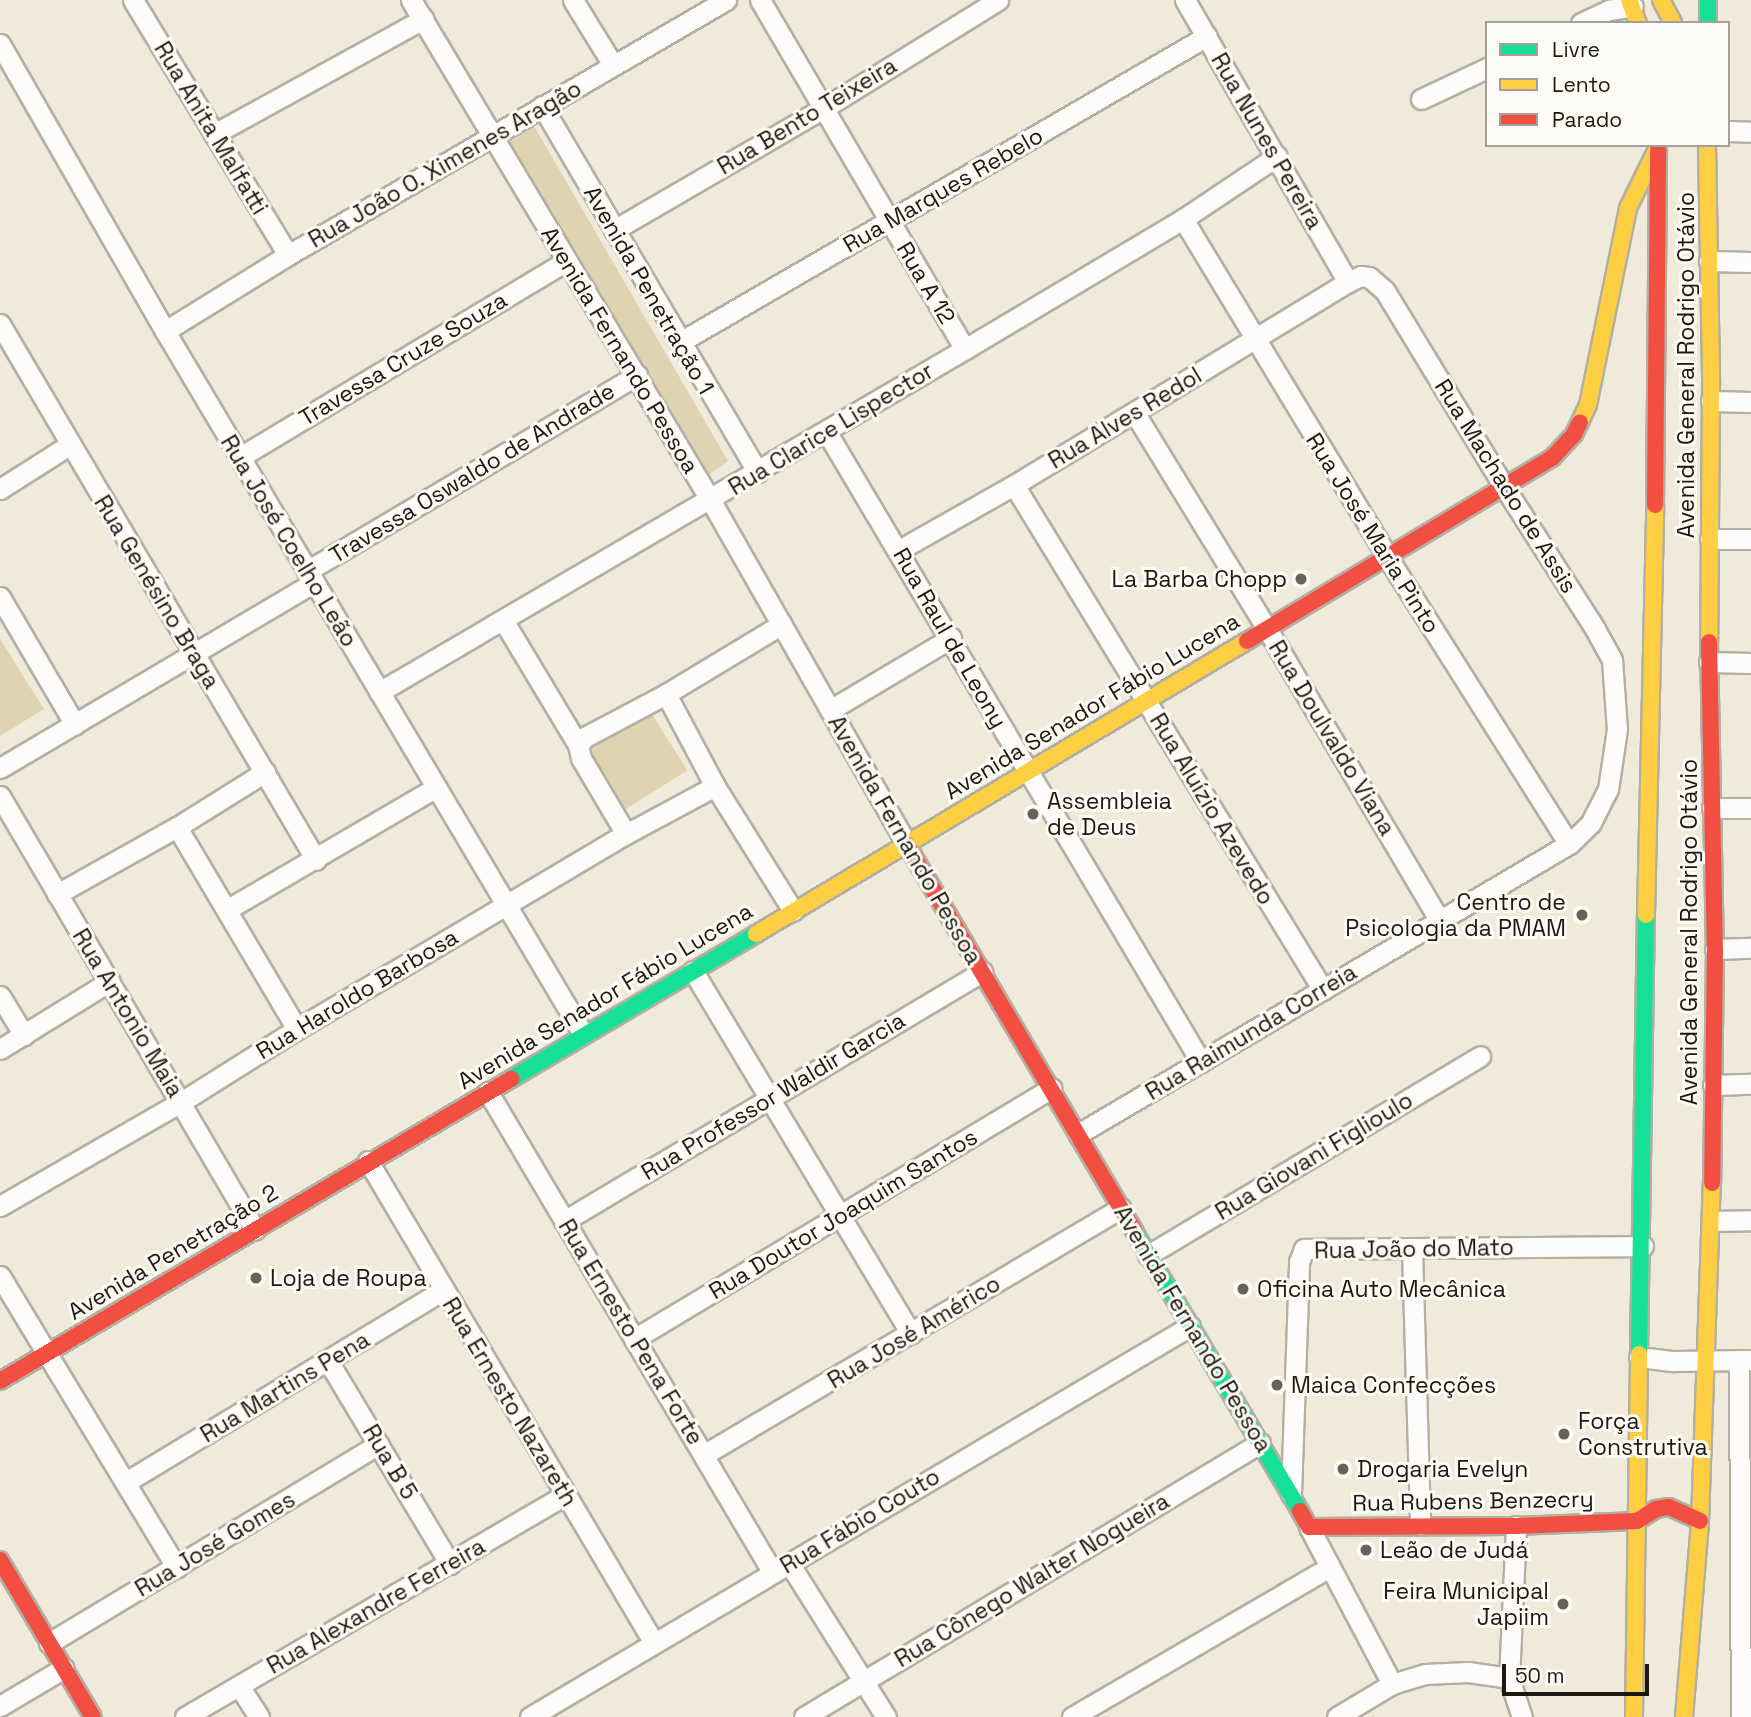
<!DOCTYPE html>
<html>
<head>
<meta charset="utf-8">
<style>
  body { margin:0 }
  #map { position:relative; width:1751px; height:1717px; overflow:hidden; background:#f0eadb; font-family:"Space Grotesk",sans-serif }
  div>[style] { position:absolute }
  .green>* { inset:0; background:#e0d3b1; transform-origin:0 0 }
  .roads { filter:drop-shadow(2px 0 #b3afa3) drop-shadow(-2px 0 #b3afa3) drop-shadow(0 2px #b3afa3) drop-shadow(0 -2px #b3afa3) }
  .street>* { height:19px; margin:-9.5px; padding:0 9.5px; transform-origin:9.5px; border-radius:9.5px; background:#fdfcfa }
  .fast>* { height:16px; margin:-8px; padding:0 8px; transform-origin:8px; border-radius:8px; background:#16e098 }
  .slow>* { height:16px; margin:-8px; padding:0 8px; transform-origin:8px; border-radius:8px; background:#ffcf43 }
  .jam>* { height:16px; margin:-8px; padding:0 8px; transform-origin:8px; border-radius:8px; background:#f24e42 }
  .dots>* { width:19px; height:19px; translate:-50% -50%; box-sizing:border-box; border:4px solid #fdfbf6; border-radius:50% }
  span { translate:-50% -50%; white-space:nowrap; text-align:center; line-height:1.15; -webkit-text-stroke:6px #fdfbf6; paint-order:stroke }
  .street-label { font-size:23px; color:#1c180f }
  .poi-label { font-size:23px; color:#1c180f }
  .right { translate:-100% -50%; text-align:right }
  .left { translate:0 -50%; text-align:left }
  .legend { position:absolute; left:1485px; top:21px; width:245px; height:126px; box-sizing:border-box; background:#fdfbf6; border:2px solid #a3a09a; margin:0; padding:9px 12px; list-style:none; font-size:21px; color:#1c180f }
  .legend li { display:flex; align-items:center; gap:14px; height:35px }
  .legend b { width:35px; border:2px solid #a3a09a }
  .scale { position:absolute; left:1502px; top:1664px; width:147px; height:32px; box-sizing:border-box; border:4px solid #1c180f; border-top:0; padding-left:9px; font-size:21px; line-height:24px; white-space:nowrap; color:#1c180f; -webkit-text-stroke:5px #fdfbf6; paint-order:stroke }
</style>
</head>
<body>
<div id="map">
  <div class="green">
    <div style="clip-path:polygon(533px 124px,728px 461px,706px 477px,506px 141px)"></div>
    <div style="clip-path:polygon(0 639px,44px 709px,0 736px)"></div>
    <div style="left:647px;top:706px;width:76px;height:74px;rotate:58deg"></div>
  </div>
  <div class="roads">
    <div class="street">
      <div style="left:133px;top:0;width:298px;rotate:58.7deg"></div>
      <div style="left:411px;top:0;width:584px;rotate:59.09deg"></div>
      <div style="left:711px;top:501px;width:396px;rotate:60.3deg"></div>
      <div style="left:573px;top:0;width:76px;rotate:58.4deg"></div>
      <div style="left:760px;top:0;width:405px;rotate:59.6deg"></div>
      <div style="left:1185px;top:0;width:326px;rotate:60deg"></div>
      <div style="left:1581px;top:23px;width:31px;rotate:-25deg"></div>
      <div style="left:1609px;top:10px;width:24px;rotate:-9deg"></div>
      <div style="left:0;top:44px;width:331px;rotate:60.1deg"></div>
      <div style="left:165px;top:331px;width:818px;rotate:59.26deg"></div>
      <div style="left:1421px;top:99px;width:73px;rotate:-25.2deg"></div>
      <div style="left:542px;top:106px;width:425px;rotate:59.5deg"></div>
      <div style="left:1728px;top:131px;width:23px;rotate:2deg"></div>
      <div style="left:214px;top:134px;width:239px;rotate:-28.8deg"></div>
      <div style="left:1183px;top:219px;width:396px;rotate:58.8deg"></div>
      <div style="left:1388px;top:558px;width:338px;rotate:57.7deg"></div>
      <div style="left:614px;top:230px;width:243px;rotate:-30.2deg"></div>
      <div style="left:824px;top:108px;width:205px;rotate:-31.8deg"></div>
      <div style="left:1709px;top:261px;width:42px;rotate:1.4deg"></div>
      <div style="left:0;top:324px;width:622px;rotate:59.48deg"></div>
      <div style="left:165px;top:331px;width:145px;rotate:-31.7deg"></div>
      <div style="left:288px;top:255px;width:507px;rotate:-30.21deg"></div>
      <div style="left:680px;top:342px;width:609px;rotate:-30.14deg"></div>
      <div style="left:1711px;top:401px;width:40px;rotate:1.4deg"></div>
      <div style="left:1134px;top:412px;width:252px;rotate:58.5deg"></div>
      <div style="left:1266px;top:627px;width:342px;rotate:59.4deg"></div>
      <div style="left:826px;top:431px;width:734px;rotate:59.28deg"></div>
      <div style="left:240px;top:457px;width:380px;rotate:-31deg"></div>
      <div style="left:1014px;top:485px;width:592px;rotate:58.54deg"></div>
      <div style="left:0;top:489px;width:82px;rotate:-32.5deg"></div>
      <div style="left:1710px;top:539px;width:41px"></div>
      <div style="left:899px;top:550px;width:132px;rotate:-29.5deg"></div>
      <div style="left:1014px;top:485px;width:391px;rotate:-31.3deg"></div>
      <div style="left:1348px;top:282px;width:14px;rotate:-25deg"></div>
      <div style="left:1361px;top:276px;width:8px;rotate:7deg"></div>
      <div style="left:1369px;top:277px;width:21px;rotate:41deg"></div>
      <div style="left:1385px;top:291px;width:231px;rotate:58.7deg"></div>
      <div style="left:1505px;top:488px;width:167px;rotate:57.4deg"></div>
      <div style="left:1595px;top:629px;width:35px;rotate:61deg"></div>
      <div style="left:1612px;top:660px;width:69px;rotate:85.9deg"></div>
      <div style="left:1617px;top:729px;width:61px;rotate:98.5deg"></div>
      <div style="left:1608px;top:789px;width:38px;rotate:117deg"></div>
      <div style="left:1591px;top:823px;width:30px;rotate:136deg"></div>
      <div style="left:1569px;top:844px;width:570px;rotate:149.43deg"></div>
      <div style="left:307px;top:571px;width:384px;rotate:-30.7deg"></div>
      <div style="left:0;top:597px;width:148px;rotate:59.6deg"></div>
      <div style="left:503px;top:620px;width:146px;rotate:59deg"></div>
      <div style="left:578px;top:745px;width:13px;rotate:77deg"></div>
      <div style="left:581px;top:758px;width:88px;rotate:59.4deg"></div>
      <div style="left:1709px;top:662px;width:42px;rotate:1.4deg"></div>
      <div style="left:379px;top:692px;width:679px;rotate:-30.34deg"></div>
      <div style="left:965px;top:349px;width:254px;rotate:-30.8deg"></div>
      <div style="left:1183px;top:219px;width:113px;rotate:-33.8deg"></div>
      <div style="left:666px;top:694px;width:104px;rotate:62deg"></div>
      <div style="left:715px;top:786px;width:147px;rotate:58deg"></div>
      <div style="left:830px;top:710px;width:141px;rotate:-30.8deg"></div>
      <div style="left:578px;top:745px;width:11px;rotate:-49deg"></div>
      <div style="left:585px;top:737px;width:92px;rotate:-28deg"></div>
      <div style="left:666px;top:694px;width:135px;rotate:-31.1deg"></div>
      <div style="left:0;top:768px;width:365px;rotate:-30.6deg"></div>
      <div style="left:0;top:796px;width:503px;rotate:59.56deg"></div>
      <div style="left:1712px;top:808px;width:39px"></div>
      <div style="left:177px;top:827px;width:235px;rotate:59.3deg"></div>
      <div style="left:57px;top:894px;width:137px;rotate:-29.2deg"></div>
      <div style="left:177px;top:827px;width:104px;rotate:-32deg"></div>
      <div style="left:228px;top:909px;width:240px;rotate:-30.3deg"></div>
      <div style="left:1715px;top:949px;width:36px;rotate:-2deg"></div>
      <div style="left:693px;top:971px;width:423px;rotate:59deg"></div>
      <div style="left:0;top:996px;width:46px;rotate:58.4deg"></div>
      <div style="left:0;top:1049px;width:129px;rotate:-31.7deg"></div>
      <div style="left:1713px;top:1085px;width:38px;rotate:-2deg"></div>
      <div style="left:488px;top:1092px;width:559px;rotate:59.35deg"></div>
      <div style="left:368px;top:1161px;width:560px;rotate:59.32deg"></div>
      <div style="left:0;top:1206px;width:209px;rotate:-29.9deg"></div>
      <div style="left:181px;top:1102px;width:137px;rotate:-32.2deg"></div>
      <div style="left:297px;top:1029px;width:382px;rotate:-30.7deg"></div>
      <div style="left:626px;top:834px;width:101px;rotate:-28.3deg"></div>
      <div style="left:564px;top:1221px;width:487px;rotate:-30.8deg"></div>
      <div style="left:1712px;top:1221px;width:39px;rotate:-1deg"></div>
      <div style="left:1412px;top:1250px;width:275px;rotate:88.3deg"></div>
      <div style="left:1148px;top:1255px;width:387px;rotate:-30.9deg"></div>
      <div style="left:0;top:1276px;width:341px;rotate:58.8deg"></div>
      <div style="left:634px;top:1339px;width:487px;rotate:-31deg"></div>
      <div style="left:1639px;top:1357px;width:35px;rotate:7deg"></div>
      <div style="left:1674px;top:1361px;width:76px;rotate:-0.8deg"></div>
      <div style="left:1739px;top:1360px;width:357px;rotate:89.7deg"></div>
      <div style="left:328px;top:1361px;width:237px;rotate:59deg"></div>
      <div style="left:705px;top:1454px;width:483px;rotate:-30.6deg"></div>
      <div style="left:126px;top:1482px;width:371px;rotate:-31.2deg"></div>
      <div style="left:1291px;top:1494px;width:232px;rotate:-88deg"></div>
      <div style="left:1299px;top:1262px;width:14px;rotate:-69deg"></div>
      <div style="left:1304px;top:1249px;width:339px;rotate:-0.5deg"></div>
      <div style="left:1516px;top:1526px;width:152px;rotate:92.6deg"></div>
      <div style="left:1509px;top:1678px;width:41px;rotate:71.6deg"></div>
      <div style="left:1309px;top:1527px;width:178px;rotate:62.1deg"></div>
      <div style="left:789px;top:1563px;width:182px;rotate:57.8deg"></div>
      <div style="left:49px;top:1643px;width:385px;rotate:-31.1deg"></div>
      <div style="left:239px;top:1686px;width:37px;rotate:57deg"></div>
      <div style="left:0;top:1706px;width:74px;rotate:-30.7deg"></div>
      <div style="left:185px;top:1717px;width:441px;rotate:-30.3deg"></div>
      <div style="left:530px;top:1717px;width:767px;rotate:-30.64deg"></div>
      <div style="left:804px;top:1717px;width:532px;rotate:-31deg"></div>
      <div style="left:1072px;top:1717px;width:298px;rotate:-30.2deg"></div>
      <div style="left:1337px;top:1717px;width:64px;rotate:-31deg"></div>
      <div style="left:1392px;top:1684px;width:34px;rotate:-17deg"></div>
      <div style="left:1425px;top:1674px;width:43px;rotate:-2.7deg"></div>
      <div style="left:1468px;top:1672px;width:41px;rotate:8.3deg"></div>
    </div>
    <div class="fast">
      <div style="left:1708px;top:0;width:23px;rotate:90deg"></div>
      <div style="left:511px;top:1079px;width:285px;rotate:-30.6deg"></div>
      <div style="left:1134px;top:1231px;width:326px;rotate:59.3deg"></div>
      <div style="left:1639px;top:1354px;width:439px;rotate:-89.1deg"></div>
    </div>
    <div class="slow">
      <div style="left:1629px;top:0;width:25px;rotate:69deg"></div>
      <div style="left:1661px;top:0;width:26px;rotate:62deg"></div>
      <div style="left:1707px;top:145px;width:240px;rotate:89deg"></div>
      <div style="left:1711px;top:385px;width:257px;rotate:90.4deg"></div>
      <div style="left:1580px;top:422px;width:19px;rotate:-65deg"></div>
      <div style="left:1588px;top:405px;width:201px;rotate:-78.5deg"></div>
      <div style="left:1628px;top:208px;width:68px;rotate:-63.8deg"></div>
      <div style="left:1646px;top:915px;width:410px;rotate:-88.7deg"></div>
      <div style="left:756px;top:934px;width:572px;rotate:-30.83deg"></div>
      <div style="left:1634px;top:1717px;width:363px;rotate:-89.2deg"></div>
      <div style="left:1684px;top:1717px;width:197px;rotate:-85.3deg"></div>
      <div style="left:1700px;top:1521px;width:338px;rotate:-88deg"></div>
    </div>
    <div class="jam">
      <div style="left:1655px;top:505px;width:355px;rotate:-89.5deg"></div>
      <div style="left:1247px;top:641px;width:356px;rotate:-31deg"></div>
      <div style="left:1552px;top:458px;width:33px;rotate:-47deg"></div>
      <div style="left:1574px;top:434px;width:13px;rotate:-63deg"></div>
      <div style="left:1709px;top:642px;width:307px;rotate:88.9deg"></div>
      <div style="left:1715px;top:949px;width:234px;rotate:90.7deg"></div>
      <div style="left:907px;top:845px;width:448px;rotate:59.5deg"></div>
      <div style="left:0;top:1381px;width:594px;rotate:-30.58deg"></div>
      <div style="left:1300px;top:1511px;width:18px;rotate:61deg"></div>
      <div style="left:1309px;top:1527px;width:207px;rotate:-0.3deg"></div>
      <div style="left:1516px;top:1526px;width:121px;rotate:-2.4deg"></div>
      <div style="left:1637px;top:1521px;width:22px;rotate:-32deg"></div>
      <div style="left:1656px;top:1509px;width:13px;rotate:-9deg"></div>
      <div style="left:1669px;top:1507px;width:34px;rotate:24deg"></div>
      <div style="left:0;top:1560px;width:182px;rotate:59.4deg"></div>
    </div>
  </div>
  <div class="dots">
    <div style="left:1301px;top:579px;background:#666256"></div>
    <div style="left:1033px;top:814px;background:#666256"></div>
    <div style="left:1582px;top:915px;background:#666256"></div>
    <div style="left:256px;top:1278px;background:#666256"></div>
    <div style="left:1243px;top:1289px;background:#666256"></div>
    <div style="left:1277px;top:1385px;background:#666256"></div>
    <div style="left:1564px;top:1434px;background:#666256"></div>
    <div style="left:1343px;top:1469px;background:#666256"></div>
    <div style="left:1366px;top:1550px;background:#666256"></div>
    <div style="left:1563px;top:1604px;background:#666256"></div>
  </div>
  <div class="street-label">
    <span style="left:807px;top:116px;rotate:-31deg">Rua Bento Teixeira</span>
    <span style="left:211px;top:128px;rotate:59deg">Rua Anita Malfatti</span>
    <span style="left:1267px;top:141px;rotate:60deg">Rua Nunes Pereira</span>
    <span style="left:445px;top:164px;rotate:-30deg">Rua João O. Ximenes Aragão</span>
    <span style="left:943px;top:190px;rotate:-30deg">Rua Marques Rebelo</span>
    <span style="left:926px;top:283px;rotate:59deg">Rua A 12</span>
    <span style="left:649px;top:290px;rotate:60deg">Avenida Penetração 1</span>
    <span style="left:620px;top:350px;rotate:59deg">Avenida Fernando Pessoa</span>
    <span style="left:403px;top:359px;rotate:-31deg">Travessa Cruze Souza</span>
    <span style="left:1686px;top:365px;rotate:-90deg">Avenida General Rodrigo Otávio</span>
    <span style="left:1125px;top:418px;rotate:-31deg">Rua Alves Redol</span>
    <span style="left:831px;top:429px;rotate:-31deg">Rua Clarice Lispector</span>
    <span style="left:472px;top:473px;rotate:-31deg">Travessa Oswaldo de Andrade</span>
    <span style="left:1506px;top:486px;rotate:58deg">Rua Machado de Assis</span>
    <span style="left:1373px;top:533px;rotate:58deg">Rua José Maria Pinto</span>
    <span style="left:289px;top:541px;rotate:59deg">Rua José Coelho Leão</span>
    <span style="left:157px;top:592px;rotate:59deg">Rua Genésino Braga</span>
    <span style="left:950px;top:638px;rotate:60deg">Rua Raul de Leony</span>
    <span style="left:1092px;top:706px;rotate:-31deg">Avenida Senador Fábio Lucena</span>
    <span style="left:1332px;top:738px;rotate:59deg">Rua Doulvaldo Viana</span>
    <span style="left:1212px;top:809px;rotate:59deg">Rua Aluízio Azevedo</span>
    <span style="left:905px;top:840px;rotate:60deg">Avenida Fernando Pessoa</span>
    <span style="left:1689px;top:932px;rotate:-90deg">Avenida General Rodrigo Otávio</span>
    <span style="left:357px;top:994px;rotate:-31deg">Rua Haroldo Barbosa</span>
    <span style="left:605px;top:996px;rotate:-31deg">Avenida Senador Fábio Lucena</span>
    <span style="left:128px;top:1013px;rotate:59deg">Rua Antonio Maia</span>
    <span style="left:1251px;top:1032px;rotate:-31deg">Rua Raimunda Correia</span>
    <span style="left:773px;top:1096px;rotate:-31deg">Rua Professor Waldir Garcia</span>
    <span style="left:1314px;top:1156px;rotate:-31deg">Rua Giovani Figlioulo</span>
    <span style="left:843px;top:1214px;rotate:-31deg">Rua Doutor Joaquim Santos</span>
    <span style="left:1414px;top:1249px;rotate:-1deg">Rua João do Mato</span>
    <span style="left:173px;top:1252px;rotate:-31deg">Avenida Penetração 2</span>
    <span style="left:1193px;top:1329px;rotate:59deg">Avenida Fernando Pessoa</span>
    <span style="left:631px;top:1332px;rotate:59deg">Rua Ernesto Pena Forte</span>
    <span style="left:914px;top:1332px;rotate:-31deg">Rua José Américo</span>
    <span style="left:285px;top:1387px;rotate:-31deg">Rua Martins Pena</span>
    <span style="left:510px;top:1402px;rotate:59deg">Rua Ernesto Nazareth</span>
    <span style="left:390px;top:1462px;rotate:59deg">Rua B 5</span>
    <span style="left:1473px;top:1501px;rotate:-1deg">Rua Rubens Benzecry</span>
    <span style="left:860px;top:1521px;rotate:-31deg">Rua Fábio Couto</span>
    <span style="left:215px;top:1544px;rotate:-31deg">Rua José Gomes</span>
    <span style="left:1032px;top:1580px;rotate:-31deg">Rua Cônego Walter Nogueira</span>
    <span style="left:376px;top:1606px;rotate:-30deg">Rua Alexandre Ferreira</span>
  </div>
  <div class="poi-label">
    <span class="right" style="left:1287px;top:579px">La Barba Chopp</span>
    <span class="left" style="left:1047px;top:814px">Assembleia<br>de Deus</span>
    <span class="right" style="left:1566px;top:915px">Centro de<br>Psicologia da PMAM</span>
    <span class="left" style="left:270px;top:1278px">Loja de Roupa</span>
    <span class="left" style="left:1257px;top:1289px">Oficina Auto Mecânica</span>
    <span class="left" style="left:1291px;top:1385px">Maica Confecções</span>
    <span class="left" style="left:1578px;top:1434px">Força<br>Construtiva</span>
    <span class="left" style="left:1357px;top:1469px">Drogaria Evelyn</span>
    <span class="left" style="left:1380px;top:1550px">Leão de Judá</span>
    <span class="right" style="left:1549px;top:1604px">Feira Municipal<br>Japiim</span>
  </div>
  <ul class="legend">
  <li><b style="height:9px;background:#16e098"></b>Livre</li>
  <li><b style="height:9px;background:#ffcf43"></b>Lento</li>
  <li><b style="height:9px;background:#f24e42"></b>Parado</li>
  </ul>
  <div class="scale">50 m</div>
</div>
</body>
</html>
